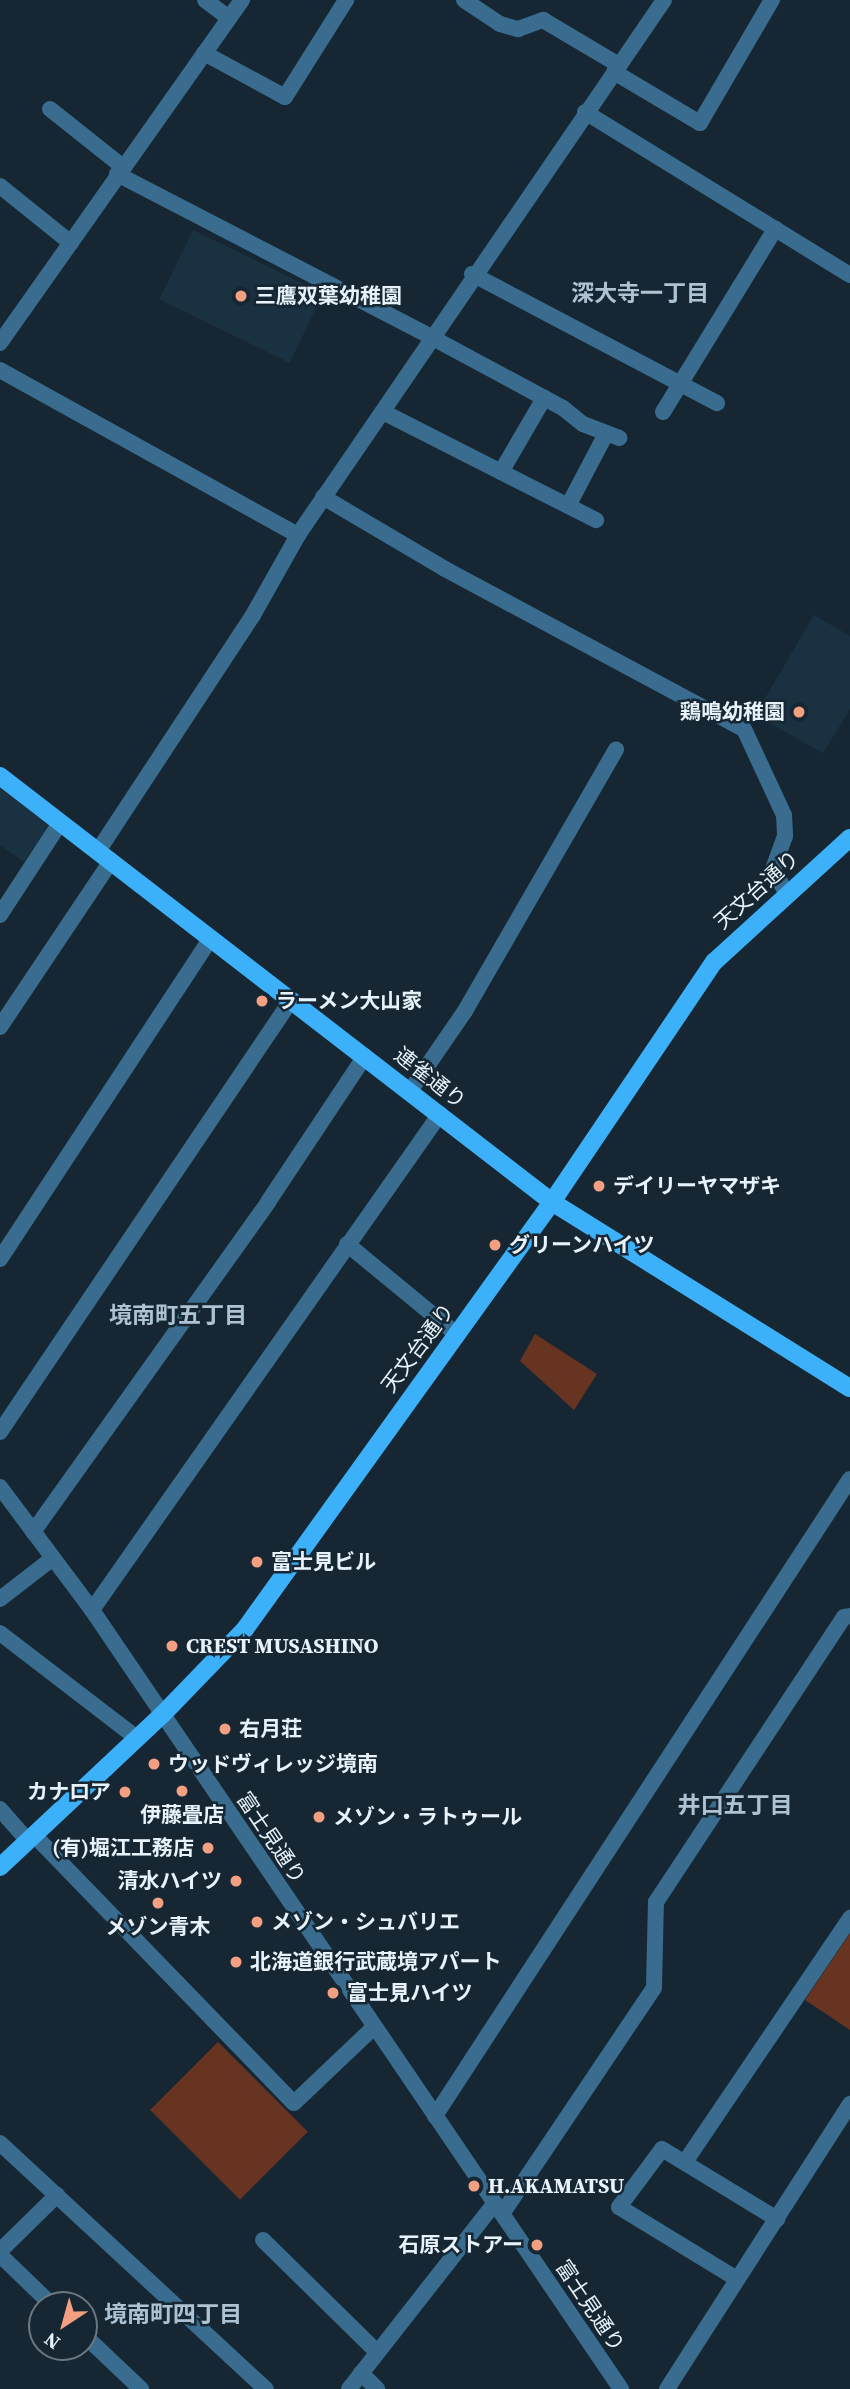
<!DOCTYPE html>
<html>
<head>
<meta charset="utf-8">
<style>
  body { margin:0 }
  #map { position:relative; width:850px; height:2389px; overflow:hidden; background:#162733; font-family:"Source Serif 4","Noto Sans JP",serif }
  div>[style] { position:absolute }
  .built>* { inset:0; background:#1a3141; transform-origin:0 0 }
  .green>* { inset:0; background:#673421; transform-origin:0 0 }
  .minor>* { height:16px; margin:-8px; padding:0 8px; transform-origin:8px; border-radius:8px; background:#396c8e }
  .major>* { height:18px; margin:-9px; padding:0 9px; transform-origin:9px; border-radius:9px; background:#3cb1f9 }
  .dots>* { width:19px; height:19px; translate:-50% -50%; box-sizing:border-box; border:4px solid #162733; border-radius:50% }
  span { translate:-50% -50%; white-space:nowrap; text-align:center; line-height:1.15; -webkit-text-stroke:5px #162733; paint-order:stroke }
  .poi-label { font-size:21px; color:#e7f2fa; font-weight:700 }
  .left { translate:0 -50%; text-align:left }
  .right { translate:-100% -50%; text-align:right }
  .street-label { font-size:21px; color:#e7f2fa }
  .neighbourhood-label { font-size:23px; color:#adc2d2; font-weight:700 }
  .north { position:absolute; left:28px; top:2291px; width:70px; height:70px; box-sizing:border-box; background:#162733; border:2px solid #6a7883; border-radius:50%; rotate:216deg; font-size:19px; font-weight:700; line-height:28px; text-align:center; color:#e7f2fa }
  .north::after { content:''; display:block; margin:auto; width:24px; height:32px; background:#f39f82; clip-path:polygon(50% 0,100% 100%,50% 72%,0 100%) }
</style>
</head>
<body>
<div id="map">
  <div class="built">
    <div style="left:193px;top:230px;width:145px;height:77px;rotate:26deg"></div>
    <div style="clip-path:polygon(814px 615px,850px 636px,850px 709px,823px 753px,755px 715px)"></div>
    <div style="clip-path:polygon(0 786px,50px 825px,24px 862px,0 845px)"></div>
  </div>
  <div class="green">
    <div style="clip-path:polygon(535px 1334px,597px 1374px,574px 1410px,520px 1361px)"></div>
    <div style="clip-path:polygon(850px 1933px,850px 2030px,805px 2000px)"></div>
    <div style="left:218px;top:2042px;width:127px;height:96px;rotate:45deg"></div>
  </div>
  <div class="minor">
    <div style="left:205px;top:0;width:30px;rotate:37deg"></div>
    <div style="left:464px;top:0;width:43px;rotate:33.7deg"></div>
    <div style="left:500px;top:24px;width:19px;rotate:16deg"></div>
    <div style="left:518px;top:29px;width:27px;rotate:-20deg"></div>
    <div style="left:543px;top:20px;width:88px;rotate:30.6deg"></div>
    <div style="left:204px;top:53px;width:92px;rotate:28.5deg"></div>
    <div style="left:285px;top:97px;width:115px;rotate:-57.8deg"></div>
    <div style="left:614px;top:72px;width:100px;rotate:30.7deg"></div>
    <div style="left:700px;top:123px;width:143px;rotate:-59.7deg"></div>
    <div style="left:50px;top:109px;width:92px;rotate:38.4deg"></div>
    <div style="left:585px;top:112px;width:311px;rotate:31.6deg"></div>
    <div style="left:117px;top:174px;width:354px;rotate:27.4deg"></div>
    <div style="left:431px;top:337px;width:150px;rotate:28.3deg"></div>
    <div style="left:563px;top:408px;width:26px;rotate:39deg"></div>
    <div style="left:583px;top:424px;width:39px;rotate:21deg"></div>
    <div style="left:0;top:186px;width:91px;rotate:38.8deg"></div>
    <div style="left:472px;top:274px;width:277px;rotate:27.8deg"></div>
    <div style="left:0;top:343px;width:420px;rotate:-54.8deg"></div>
    <div style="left:0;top:370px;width:341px;rotate:29deg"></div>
    <div style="left:383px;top:412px;width:239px;rotate:26.9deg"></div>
    <div style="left:663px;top:412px;width:215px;rotate:-58.5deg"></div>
    <div style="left:501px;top:472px;width:86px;rotate:-59.8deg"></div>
    <div style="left:323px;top:497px;width:142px;rotate:30.5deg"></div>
    <div style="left:445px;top:569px;width:339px;rotate:28.2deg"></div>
    <div style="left:744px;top:729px;width:95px;rotate:65.1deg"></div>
    <div style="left:784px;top:815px;width:21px;rotate:87deg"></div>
    <div style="left:785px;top:836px;width:35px;rotate:110deg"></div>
    <div style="left:773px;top:869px;width:29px;rotate:61deg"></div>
    <div style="left:568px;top:506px;width:81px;rotate:-62.2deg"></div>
    <div style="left:98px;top:851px;width:282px;rotate:-56.7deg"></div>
    <div style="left:253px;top:615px;width:92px;rotate:-60.6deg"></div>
    <div style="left:298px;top:535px;width:648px;rotate:-55.62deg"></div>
    <div style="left:0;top:915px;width:110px;rotate:-56.9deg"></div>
    <div style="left:0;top:1027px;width:200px;rotate:-56.2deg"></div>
    <div style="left:410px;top:1091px;width:97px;rotate:-55.5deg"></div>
    <div style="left:465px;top:1011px;width:302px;rotate:-60deg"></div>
    <div style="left:347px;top:1244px;width:141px;rotate:39.5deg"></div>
    <div style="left:0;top:1259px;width:384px;rotate:-56.7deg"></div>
    <div style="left:0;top:1432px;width:522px;rotate:-56.01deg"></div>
    <div style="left:0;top:1487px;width:154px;rotate:53.2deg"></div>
    <div style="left:92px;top:1610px;width:942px;rotate:55.82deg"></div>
    <div style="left:33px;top:1532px;width:405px;rotate:-54.5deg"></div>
    <div style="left:268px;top:1202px;width:175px;rotate:-56.4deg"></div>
    <div style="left:0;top:1599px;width:67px;rotate:-37.7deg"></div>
    <div style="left:92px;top:1610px;width:606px;rotate:-54.95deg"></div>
    <div style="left:0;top:1633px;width:173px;rotate:37.5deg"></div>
    <div style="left:0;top:1809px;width:43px;rotate:48.8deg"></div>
    <div style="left:34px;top:1835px;width:373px;rotate:45.9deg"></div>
    <div style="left:294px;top:2103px;width:110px;rotate:-43.5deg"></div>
    <div style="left:435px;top:2116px;width:760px;rotate:-56.92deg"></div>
    <div style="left:0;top:2143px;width:362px;rotate:42.8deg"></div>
    <div style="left:685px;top:2162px;width:295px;rotate:-55.9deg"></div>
    <div style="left:502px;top:2214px;width:272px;rotate:-56.1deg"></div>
    <div style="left:654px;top:1988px;width:86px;rotate:-88.7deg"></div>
    <div style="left:656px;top:1902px;width:341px;rotate:-56.6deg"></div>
    <div style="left:844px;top:1617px;width:6px;rotate:-9deg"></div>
    <div style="left:263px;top:2240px;width:158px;rotate:44.5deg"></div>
    <div style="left:0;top:2251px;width:80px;rotate:-44.5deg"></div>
    <div style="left:0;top:2255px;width:72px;rotate:43.9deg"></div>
    <div style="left:737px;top:2279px;width:138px;rotate:-148.6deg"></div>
    <div style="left:619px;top:2207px;width:72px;rotate:-53.4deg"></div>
    <div style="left:662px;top:2149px;width:135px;rotate:31.3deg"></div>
    <div style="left:84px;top:2335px;width:79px;rotate:43.5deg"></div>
    <div style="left:361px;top:2373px;width:23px;rotate:45deg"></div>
    <div style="left:349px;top:2389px;width:235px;rotate:-51.9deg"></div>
    <div style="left:667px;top:2389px;width:339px;rotate:-57.3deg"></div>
  </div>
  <div class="major">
    <div style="left:0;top:776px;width:697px;rotate:37.66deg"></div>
    <div style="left:552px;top:1202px;width:351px;rotate:32deg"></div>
    <div style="left:0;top:1867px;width:222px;rotate:-43.2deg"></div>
    <div style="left:162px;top:1715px;width:120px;rotate:-46deg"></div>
    <div style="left:245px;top:1629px;width:526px;rotate:-54.29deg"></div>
    <div style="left:552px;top:1202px;width:290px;rotate:-56deg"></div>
    <div style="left:714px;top:962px;width:184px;rotate:-42.4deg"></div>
  </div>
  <div class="dots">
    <div style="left:241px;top:296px;background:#f39f82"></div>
    <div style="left:799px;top:712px;background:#f39f82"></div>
    <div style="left:262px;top:1001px;background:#f39f82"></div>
    <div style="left:599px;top:1186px;background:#f39f82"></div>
    <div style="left:495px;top:1245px;background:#f39f82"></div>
    <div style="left:257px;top:1562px;background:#f39f82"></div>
    <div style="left:172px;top:1646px;background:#f39f82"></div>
    <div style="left:225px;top:1729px;background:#f39f82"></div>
    <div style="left:154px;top:1764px;background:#f39f82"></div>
    <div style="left:182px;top:1791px;background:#f39f82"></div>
    <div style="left:125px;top:1792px;background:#f39f82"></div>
    <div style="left:319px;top:1817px;background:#f39f82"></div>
    <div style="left:208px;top:1848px;background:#f39f82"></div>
    <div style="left:236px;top:1881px;background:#f39f82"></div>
    <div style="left:158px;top:1903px;background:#f39f82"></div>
    <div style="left:257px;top:1922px;background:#f39f82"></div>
    <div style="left:236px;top:1962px;background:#f39f82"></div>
    <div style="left:333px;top:1993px;background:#f39f82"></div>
    <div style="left:474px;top:2186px;background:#f39f82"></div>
    <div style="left:537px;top:2245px;background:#f39f82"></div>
  </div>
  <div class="poi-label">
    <span class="left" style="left:255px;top:296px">三鷹双葉幼稚園</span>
    <span class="right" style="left:785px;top:712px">鶏鳴幼稚園</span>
    <span class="left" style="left:276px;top:1001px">ラーメン大山家</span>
    <span class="left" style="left:613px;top:1186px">デイリーヤマザキ</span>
    <span class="left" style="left:509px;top:1245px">グリーンハイツ</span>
    <span class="left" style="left:271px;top:1562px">富士見ビル</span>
    <span class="left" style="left:186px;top:1646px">CREST MUSASHINO</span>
    <span class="left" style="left:239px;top:1729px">右月荘</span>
    <span class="left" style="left:168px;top:1764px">ウッドヴィレッジ境南</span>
    <span class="right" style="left:111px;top:1792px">カナロア</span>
    <span style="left:182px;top:1815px">伊藤畳店</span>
    <span class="left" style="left:333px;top:1817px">メゾン・ラトゥール</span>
    <span class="right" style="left:194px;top:1848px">(有)堀江工務店</span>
    <span class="right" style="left:222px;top:1881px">清水ハイツ</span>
    <span class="left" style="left:271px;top:1922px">メゾン・シュバリエ</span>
    <span style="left:158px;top:1927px">メゾン青木</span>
    <span class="left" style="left:250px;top:1962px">北海道銀行武蔵境アパート</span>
    <span class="left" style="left:347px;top:1993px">富士見ハイツ</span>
    <span class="left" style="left:488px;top:2186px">H.AKAMATSU</span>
    <span class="right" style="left:523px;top:2245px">石原ストアー</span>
  </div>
  <div class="street-label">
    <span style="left:757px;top:890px;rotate:-42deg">天文台通り</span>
    <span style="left:430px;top:1078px;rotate:38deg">連雀通り</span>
    <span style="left:418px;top:1348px;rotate:-53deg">天文台通り</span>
    <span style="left:271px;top:1838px;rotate:56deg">富士見通り</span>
    <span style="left:590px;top:2306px;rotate:56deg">富士見通り</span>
  </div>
  <div class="neighbourhood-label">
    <span style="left:640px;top:293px">深大寺一丁目</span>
    <span style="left:178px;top:1315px">境南町五丁目</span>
    <span style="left:735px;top:1805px">井口五丁目</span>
    <span style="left:173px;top:2314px">境南町四丁目</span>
  </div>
  <div class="north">N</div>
</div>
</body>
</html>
